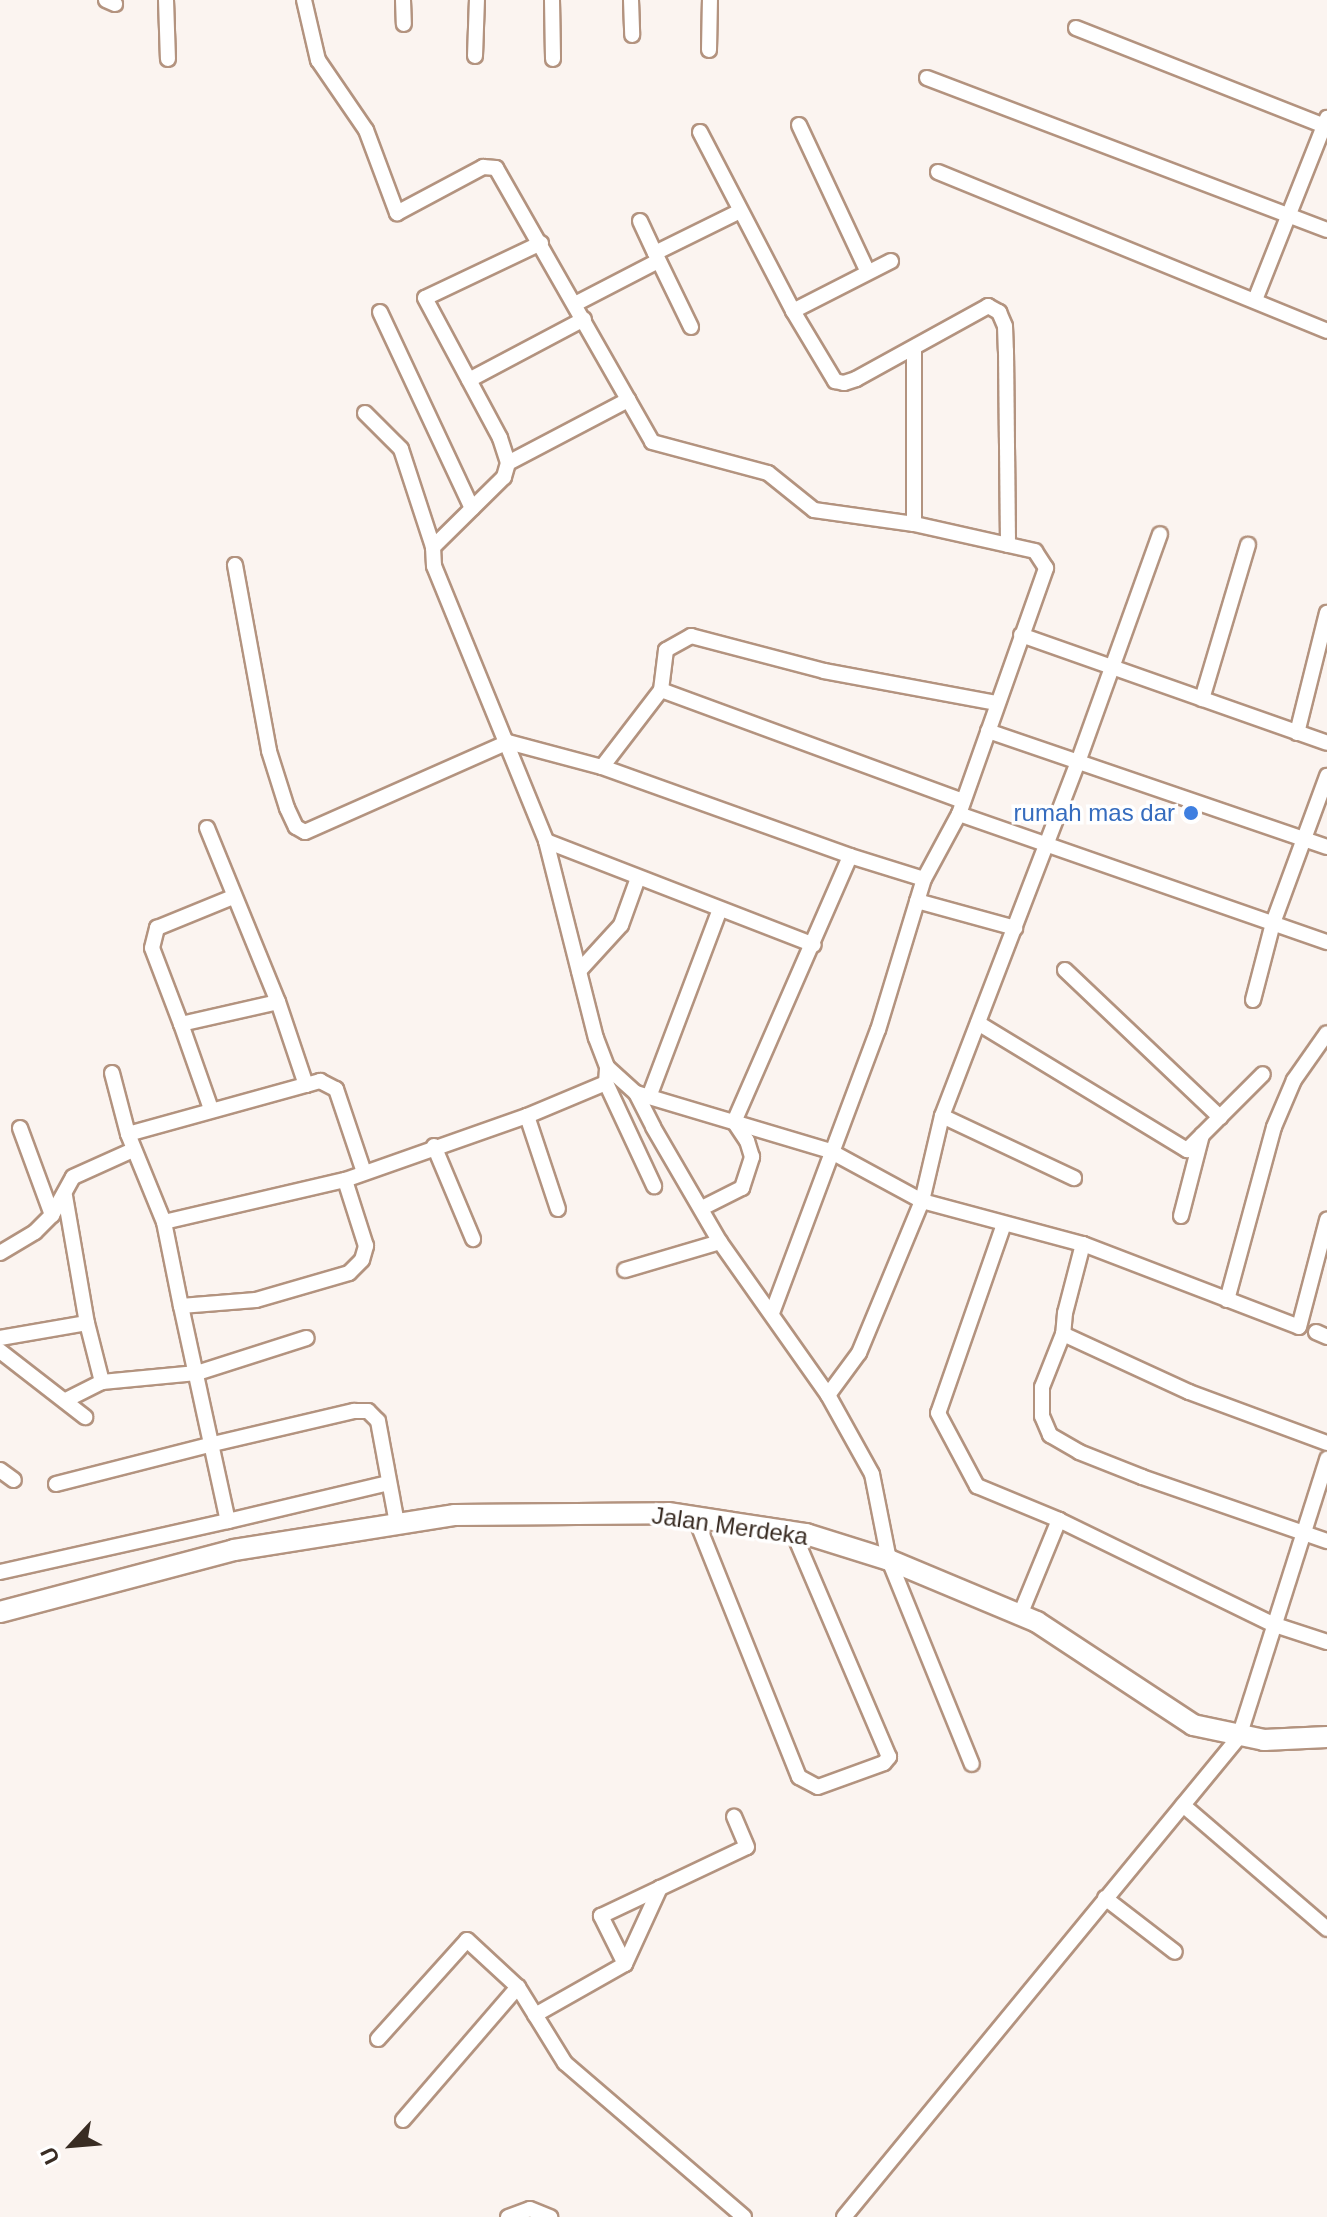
<!DOCTYPE html>
<html>
<head>
<meta charset="utf-8">
<style>
  body { margin:0 }
  #map { position:relative; width:1327px; height:2217px; overflow:hidden; background:#fbf4f0; font-family:Arial,sans-serif }
  div>[style] { position:absolute }
  .roads { filter:drop-shadow(2px 0 #b3937f) drop-shadow(-2px 0 #b3937f) drop-shadow(0 2px #b3937f) drop-shadow(0 -2px #b3937f) }
  .street>* { height:14px; margin:-7px; padding:0 7px; transform-origin:7px; border-radius:7px; background:#fff }
  .secondary>* { height:20px; margin:-10px; padding:0 10px; transform-origin:10px; border-radius:10px; background:#fff }
  .dots>* { width:22px; height:22px; translate:-50% -50%; box-sizing:border-box; border:4px solid #fff; border-radius:50% }
  span { translate:-50% -50%; white-space:nowrap; text-align:center; line-height:1.15; -webkit-text-stroke:7px #fff; paint-order:stroke }
  .shop-label { font-size:24px; color:#366cbe }
  .right { translate:-100% -50%; text-align:right }
  .street-label { font-size:24px; color:#392c23 }
  .north { position:absolute; left:32px; top:2105px; width:80px; height:80px; -webkit-text-stroke:6px #fff; paint-order:stroke; rotate:244deg; font-size:22px; font-weight:700; line-height:32px; text-align:center; color:#392c23 }
  .north::after { content:''; display:block; margin:auto; width:28px; height:36px; background:#392c23; clip-path:polygon(50% 0,100% 100%,50% 72%,0 100%) }
</style>
</head>
<body>
<div id="map">
  <div class="roads">
    <div class="street">
      <div style="left:106px;top:0;width:10px;rotate:24deg"></div>
      <div style="left:166px;top:0;width:59px;rotate:88.1deg"></div>
      <div style="left:304px;top:0;width:62px;rotate:76.9deg"></div>
      <div style="left:318px;top:60px;width:85px;rotate:55.6deg"></div>
      <div style="left:366px;top:130px;width:89px;rotate:69.5deg"></div>
      <div style="left:397px;top:213px;width:98px;rotate:-28.1deg"></div>
      <div style="left:483px;top:167px;width:13px;rotate:4deg"></div>
      <div style="left:496px;top:168px;width:315px;rotate:60.3deg"></div>
      <div style="left:652px;top:442px;width:120px;rotate:15deg"></div>
      <div style="left:768px;top:473px;width:59px;rotate:38.8deg"></div>
      <div style="left:814px;top:510px;width:101px;rotate:8deg"></div>
      <div style="left:403px;top:0;width:24px;rotate:88deg"></div>
      <div style="left:552px;top:0;width:59px;rotate:89deg"></div>
      <div style="left:631px;top:0;width:35px;rotate:88deg"></div>
      <div style="left:1076px;top:28px;width:270px;rotate:21.5deg"></div>
      <div style="left:709px;top:50px;width:50px;rotate:-88.9deg"></div>
      <div style="left:475px;top:56px;width:56px;rotate:-88deg"></div>
      <div style="left:927px;top:78px;width:428px;rotate:20.8deg"></div>
      <div style="left:799px;top:125px;width:162px;rotate:64.9deg"></div>
      <div style="left:700px;top:132px;width:202px;rotate:62.5deg"></div>
      <div style="left:793px;top:311px;width:82px;rotate:59deg"></div>
      <div style="left:835px;top:381px;width:9px;rotate:13deg"></div>
      <div style="left:844px;top:383px;width:13px;rotate:-18deg"></div>
      <div style="left:856px;top:379px;width:151px;rotate:-28.9deg"></div>
      <div style="left:988px;top:306px;width:13px;rotate:29deg"></div>
      <div style="left:999px;top:312px;width:15px;rotate:67deg"></div>
      <div style="left:1005px;top:326px;width:25px;rotate:88deg"></div>
      <div style="left:1006px;top:351px;width:194px;rotate:89.4deg"></div>
      <div style="left:938px;top:172px;width:420px;rotate:22.2deg"></div>
      <div style="left:640px;top:221px;width:35px;rotate:65deg"></div>
      <div style="left:541px;top:243px;width:128px;rotate:154.6deg"></div>
      <div style="left:425px;top:298px;width:159px;rotate:61.8deg"></div>
      <div style="left:500px;top:438px;width:26px;rotate:72deg"></div>
      <div style="left:508px;top:463px;width:15px;rotate:106deg"></div>
      <div style="left:504px;top:477px;width:100px;rotate:135.4deg"></div>
      <div style="left:433px;top:547px;width:19px;rotate:87deg"></div>
      <div style="left:434px;top:566px;width:297px;rotate:67.8deg"></div>
      <div style="left:546px;top:841px;width:203px;rotate:75.8deg"></div>
      <div style="left:596px;top:1038px;width:31px;rotate:69deg"></div>
      <div style="left:607px;top:1067px;width:39px;rotate:42deg"></div>
      <div style="left:636px;top:1093px;width:38px;rotate:63deg"></div>
      <div style="left:653px;top:1127px;width:133px;rotate:59.8deg"></div>
      <div style="left:720px;top:1242px;width:187px;rotate:54.8deg"></div>
      <div style="left:828px;top:1395px;width:90px;rotate:60.9deg"></div>
      <div style="left:872px;top:1474px;width:88px;rotate:78.8deg"></div>
      <div style="left:889px;top:1560px;width:220px;rotate:67.9deg"></div>
      <div style="left:1255px;top:300px;width:196px;rotate:-68.4deg"></div>
      <div style="left:575px;top:304px;width:93px;rotate:-27.4deg"></div>
      <div style="left:793px;top:311px;width:110px;rotate:-27deg"></div>
      <div style="left:380px;top:312px;width:217px;rotate:64.9deg"></div>
      <div style="left:691px;top:327px;width:82px;rotate:-115.9deg"></div>
      <div style="left:655px;top:253px;width:95px;rotate:-26.3deg"></div>
      <div style="left:469px;top:380px;width:130px;rotate:-27.9deg"></div>
      <div style="left:365px;top:413px;width:51px;rotate:45deg"></div>
      <div style="left:401px;top:449px;width:103px;rotate:71.9deg"></div>
      <div style="left:508px;top:463px;width:136px;rotate:-27.7deg"></div>
      <div style="left:235px;top:565px;width:189px;rotate:79.6deg"></div>
      <div style="left:269px;top:751px;width:60px;rotate:72.5deg"></div>
      <div style="left:287px;top:808px;width:21px;rotate:65deg"></div>
      <div style="left:296px;top:827px;width:10px;rotate:29deg"></div>
      <div style="left:305px;top:832px;width:222px;rotate:-23.9deg"></div>
      <div style="left:508px;top:742px;width:97px;rotate:14.9deg"></div>
      <div style="left:602px;top:767px;width:263px;rotate:19.7deg"></div>
      <div style="left:850px;top:856px;width:77px;rotate:17.3deg"></div>
      <div style="left:1021px;top:635px;width:324px;rotate:19.4deg"></div>
      <div style="left:661px;top:690px;width:40px;rotate:-82.9deg"></div>
      <div style="left:666px;top:650px;width:29px;rotate:-29deg"></div>
      <div style="left:691px;top:636px;width:138px;rotate:14.7deg"></div>
      <div style="left:824px;top:671px;width:176px;rotate:10.5deg"></div>
      <div style="left:1202px;top:699px;width:161px;rotate:-73.4deg"></div>
      <div style="left:988px;top:731px;width:358px;rotate:18.9deg"></div>
      <div style="left:1297px;top:733px;width:124px;rotate:-76deg"></div>
      <div style="left:602px;top:767px;width:97px;rotate:-52.5deg"></div>
      <div style="left:661px;top:690px;width:322px;rotate:20.2deg"></div>
      <div style="left:959px;top:814px;width:390px;rotate:19.2deg"></div>
      <div style="left:546px;top:841px;width:287px;rotate:21.2deg"></div>
      <div style="left:917px;top:901px;width:102px;rotate:15.4deg"></div>
      <div style="left:1065px;top:970px;width:214px;rotate:43.5deg"></div>
      <div style="left:579px;top:971px;width:62px;rotate:-47.6deg"></div>
      <div style="left:621px;top:925px;width:50px;rotate:-70.1deg"></div>
      <div style="left:1253px;top:1000px;width:80px;rotate:-75.4deg"></div>
      <div style="left:1273px;top:923px;width:157px;rotate:-69.8deg"></div>
      <div style="left:978px;top:1023px;width:245px;rotate:31.3deg"></div>
      <div style="left:1187px;top:1150px;width:107px;rotate:-45deg"></div>
      <div style="left:181px;top:1024px;width:81px;rotate:-110.9deg"></div>
      <div style="left:152px;top:948px;width:21px;rotate:-76deg"></div>
      <div style="left:157px;top:928px;width:82px;rotate:-22.2deg"></div>
      <div style="left:112px;top:1073px;width:63px;rotate:75.3deg"></div>
      <div style="left:128px;top:1134px;width:185px;rotate:-15.4deg"></div>
      <div style="left:306px;top:1085px;width:88px;rotate:-108.6deg"></div>
      <div style="left:278px;top:1002px;width:188px;rotate:-112.2deg"></div>
      <div style="left:606px;top:1083px;width:114px;rotate:65deg"></div>
      <div style="left:306px;top:1085px;width:15px;rotate:-16deg"></div>
      <div style="left:320px;top:1081px;width:18px;rotate:27deg"></div>
      <div style="left:336px;top:1089px;width:88px;rotate:71.4deg"></div>
      <div style="left:636px;top:1093px;width:202px;rotate:16.6deg"></div>
      <div style="left:830px;top:1151px;width:105px;rotate:28.5deg"></div>
      <div style="left:922px;top:1201px;width:167px;rotate:15deg"></div>
      <div style="left:1083px;top:1244px;width:231px;rotate:21deg"></div>
      <div style="left:1299px;top:1327px;width:111px;rotate:-75.3deg"></div>
      <div style="left:649px;top:1097px;width:198px;rotate:-69.3deg"></div>
      <div style="left:211px;top:1109px;width:90px;rotate:-109.4deg"></div>
      <div style="left:181px;top:1024px;width:99px;rotate:-12.8deg"></div>
      <div style="left:527px;top:1116px;width:98px;rotate:71.6deg"></div>
      <div style="left:942px;top:1116px;width:146px;rotate:25.2deg"></div>
      <div style="left:20px;top:1128px;width:93px;rotate:69.8deg"></div>
      <div style="left:128px;top:1134px;width:95px;rotate:67.8deg"></div>
      <div style="left:164px;top:1222px;width:186px;rotate:-13.1deg"></div>
      <div style="left:345px;top:1180px;width:193px;rotate:-19.4deg"></div>
      <div style="left:527px;top:1116px;width:86px;rotate:-22.7deg"></div>
      <div style="left:606px;top:1083px;width:16px;rotate:-86deg"></div>
      <div style="left:434px;top:1146px;width:101px;rotate:67.2deg"></div>
      <div style="left:65px;top:1196px;width:129px;rotate:80.2deg"></div>
      <div style="left:87px;top:1323px;width:61px;rotate:75.7deg"></div>
      <div style="left:702px;top:1208px;width:45px;rotate:-26.6deg"></div>
      <div style="left:742px;top:1188px;width:33px;rotate:-72deg"></div>
      <div style="left:752px;top:1157px;width:17px;rotate:-107deg"></div>
      <div style="left:747px;top:1141px;width:23px;rotate:-124deg"></div>
      <div style="left:734px;top:1122px;width:290px;rotate:-66.4deg"></div>
      <div style="left:1181px;top:1216px;width:84px;rotate:-75.5deg"></div>
      <div style="left:164px;top:1222px;width:86px;rotate:78.6deg"></div>
      <div style="left:181px;top:1306px;width:75px;rotate:-4.6deg"></div>
      <div style="left:256px;top:1300px;width:97px;rotate:-16.2deg"></div>
      <div style="left:349px;top:1273px;width:18px;rotate:-45deg"></div>
      <div style="left:362px;top:1260px;width:15px;rotate:-74deg"></div>
      <div style="left:366px;top:1246px;width:69px;rotate:-107.7deg"></div>
      <div style="left:1004px;top:1224px;width:200px;rotate:109.2deg"></div>
      <div style="left:938px;top:1413px;width:83px;rotate:61.9deg"></div>
      <div style="left:977px;top:1486px;width:89px;rotate:22.5deg"></div>
      <div style="left:1059px;top:1520px;width:237px;rotate:26deg"></div>
      <div style="left:1272px;top:1624px;width:58px;rotate:18.1deg"></div>
      <div style="left:1083px;top:1244px;width:71px;rotate:104.6deg"></div>
      <div style="left:1065px;top:1313px;width:21px;rotate:95deg"></div>
      <div style="left:1063px;top:1334px;width:139px;rotate:24.7deg"></div>
      <div style="left:1189px;top:1392px;width:147px;rotate:20.3deg"></div>
      <div style="left:0;top:1253px;width:41px;rotate:-31deg"></div>
      <div style="left:35px;top:1232px;width:24px;rotate:-45deg"></div>
      <div style="left:52px;top:1215px;width:43px;rotate:-61.1deg"></div>
      <div style="left:73px;top:1177px;width:66px;rotate:-24.2deg"></div>
      <div style="left:625px;top:1270px;width:99px;rotate:-16.4deg"></div>
      <div style="left:1227px;top:1300px;width:179px;rotate:-74.8deg"></div>
      <div style="left:1274px;top:1127px;width:51px;rotate:-66.9deg"></div>
      <div style="left:1294px;top:1080px;width:57px;rotate:-54.9deg"></div>
      <div style="left:181px;top:1306px;width:220px;rotate:77.7deg"></div>
      <div style="left:228px;top:1521px;width:165px;rotate:-13.3deg"></div>
      <div style="left:772px;top:1313px;width:302px;rotate:-69.5deg"></div>
      <div style="left:878px;top:1030px;width:158px;rotate:-73.1deg"></div>
      <div style="left:924px;top:879px;width:74px;rotate:-61.7deg"></div>
      <div style="left:959px;top:814px;width:261px;rotate:-70.5deg"></div>
      <div style="left:1046px;top:568px;width:20px;rotate:-123deg"></div>
      <div style="left:1035px;top:551px;width:124px;rotate:-167.4deg"></div>
      <div style="left:914px;top:524px;width:176px;rotate:-90deg"></div>
      <div style="left:1316px;top:1332px;width:12px;rotate:24deg"></div>
      <div style="left:1063px;top:1334px;width:57px;rotate:111.6deg"></div>
      <div style="left:1042px;top:1387px;width:29px;rotate:90deg"></div>
      <div style="left:1042px;top:1416px;width:21px;rotate:67deg"></div>
      <div style="left:1050px;top:1435px;width:34px;rotate:30deg"></div>
      <div style="left:1079px;top:1452px;width:68px;rotate:21.6deg"></div>
      <div style="left:1142px;top:1477px;width:196px;rotate:19.1deg"></div>
      <div style="left:0;top:1338px;width:88px;rotate:-9.8deg"></div>
      <div style="left:0;top:1351px;width:108px;rotate:37.8deg"></div>
      <div style="left:828px;top:1395px;width:52px;rotate:-53.6deg"></div>
      <div style="left:859px;top:1353px;width:165px;rotate:-67.5deg"></div>
      <div style="left:922px;top:1201px;width:87px;rotate:-76.8deg"></div>
      <div style="left:942px;top:1116px;width:379px;rotate:-69deg"></div>
      <div style="left:1078px;top:762px;width:242px;rotate:-70.2deg"></div>
      <div style="left:66px;top:1400px;width:40px;rotate:-26.6deg"></div>
      <div style="left:102px;top:1382px;width:95px;rotate:-5.4deg"></div>
      <div style="left:197px;top:1373px;width:115px;rotate:-17.7deg"></div>
      <div style="left:0;top:1470px;width:17px;rotate:36deg"></div>
      <div style="left:56px;top:1484px;width:162px;rotate:-14.3deg"></div>
      <div style="left:213px;top:1444px;width:145px;rotate:-13.2deg"></div>
      <div style="left:354px;top:1411px;width:14px"></div>
      <div style="left:368px;top:1411px;width:14px;rotate:45deg"></div>
      <div style="left:378px;top:1421px;width:105px;rotate:79.5deg"></div>
      <div style="left:695px;top:1517px;width:280px;rotate:68.2deg"></div>
      <div style="left:799px;top:1777px;width:21px;rotate:28deg"></div>
      <div style="left:818px;top:1787px;width:70px;rotate:-20deg"></div>
      <div style="left:884px;top:1763px;width:8px;rotate:-50deg"></div>
      <div style="left:889px;top:1757px;width:245px;rotate:-113.1deg"></div>
      <div style="left:0;top:1572px;width:234px;rotate:-12.6deg"></div>
      <div style="left:1020px;top:1615px;width:103px;rotate:-67.7deg"></div>
      <div style="left:1183px;top:1805px;width:190px;rotate:40.7deg"></div>
      <div style="left:1105px;top:1898px;width:88px;rotate:37.6deg"></div>
      <div style="left:625px;top:1964px;width:84px;rotate:-65.3deg"></div>
      <div style="left:535px;top:2015px;width:103px;rotate:-29.5deg"></div>
      <div style="left:625px;top:1964px;width:54px;rotate:-116.6deg"></div>
      <div style="left:601px;top:1916px;width:161px;rotate:-25.3deg"></div>
      <div style="left:747px;top:1847px;width:33px;rotate:-113deg"></div>
      <div style="left:378px;top:2039px;width:133px;rotate:-48deg"></div>
      <div style="left:467px;top:1940px;width:69px;rotate:42.7deg"></div>
      <div style="left:518px;top:1987px;width:89px;rotate:58.3deg"></div>
      <div style="left:565px;top:2063px;width:236px;rotate:40.7deg"></div>
      <div style="left:403px;top:2120px;width:176px;rotate:-49.2deg"></div>
      <div style="left:508px;top:2217px;width:23px;rotate:-20deg"></div>
      <div style="left:530px;top:2209px;width:22px;rotate:22deg"></div>
      <div style="left:844px;top:2217px;width:622px;rotate:-50.55deg"></div>
      <div style="left:1239px;top:1737px;width:292px;rotate:-72.4deg"></div>
    </div>
    <div class="secondary">
      <div style="left:0;top:1612px;width:242px;rotate:-14.8deg"></div>
      <div style="left:234px;top:1550px;width:224px;rotate:-9deg"></div>
      <div style="left:455px;top:1515px;width:213px;rotate:-0.5deg"></div>
      <div style="left:668px;top:1513px;width:140px;rotate:8.7deg"></div>
      <div style="left:806px;top:1534px;width:87px;rotate:17.4deg"></div>
      <div style="left:889px;top:1560px;width:160px;rotate:22.7deg"></div>
      <div style="left:1037px;top:1622px;width:187px;rotate:33.4deg"></div>
      <div style="left:1193px;top:1725px;width:73px;rotate:11.9deg"></div>
      <div style="left:1264px;top:1740px;width:63px;rotate:-2.7deg"></div>
    </div>
  </div>
  <div class="dots">
    <div style="left:1191px;top:813px;background:#3f7fe0"></div>
  </div>
  <div class="shop-label">
    <span class="right" style="left:1175px;top:813px">rumah mas dar</span>
  </div>
  <div class="street-label">
    <span style="left:730px;top:1526px;rotate:8deg">Jalan Merdeka</span>
  </div>
  <div class="north">U</div>
</div>
</body>
</html>
